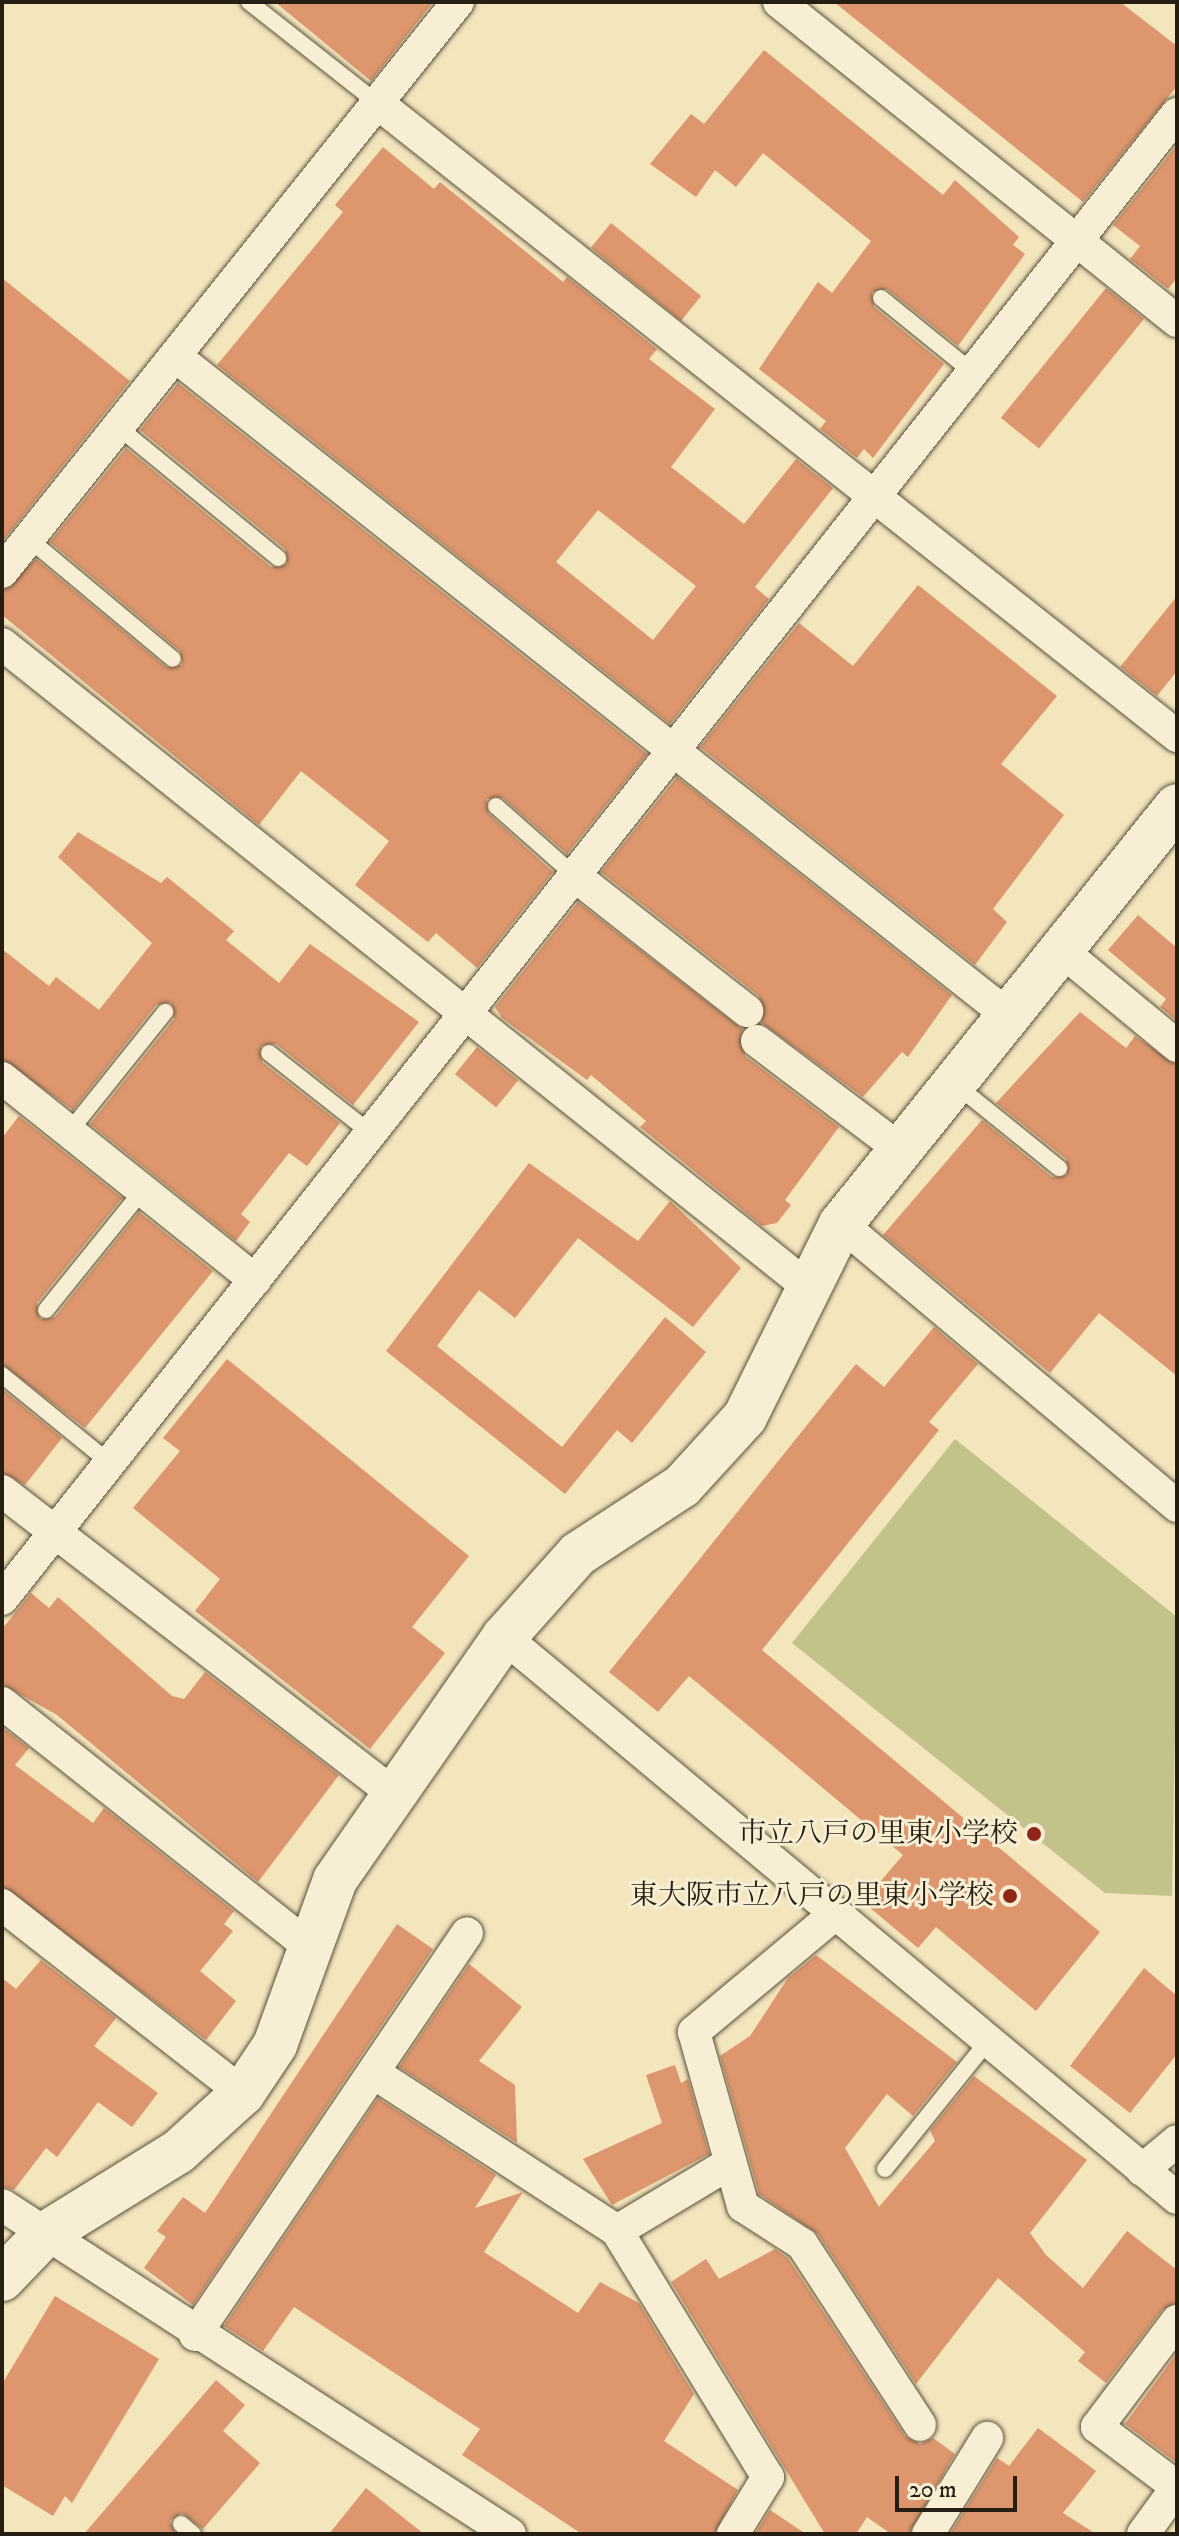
<!DOCTYPE html>
<meta charset="utf-8">
<style>
body{margin:0}
#map{position:relative;width:1179px;height:2536px;overflow:hidden;background:#f3e5bc;font-family:"IM FELL DW Pica","Noto Serif JP",serif}
div>[style]{position:absolute}
[style*='--x']{left:calc(var(--x)*1px);top:calc(var(--y)*1px);width:calc(var(--w)*1px);rotate:calc(var(--a)*1deg)}
.green>*{inset:0;background:#c3c28b}
.building>*{inset:0;background:#dd966d;transform-origin:0 0}
.roads{filter:drop-shadow(0 0 2px #5a503d) drop-shadow(0 0 2px #5a503d)}
.lane>*{height:16px;margin:-8px;padding:0 8px;transform-origin:8px;border-radius:8px;background:#f7eed3}
.street>*{height:32px;margin:-16px;padding:0 16px;transform-origin:16px;border-radius:16px;background:#f7eed3}
.secondary>*{height:44px;margin:-22px;padding:0 22px;transform-origin:22px;border-radius:22px;background:#f7eed3}
.dots>*{width:22px;height:22px;translate:-50% -50%;box-sizing:border-box;border:4px solid #f7eed3;border-radius:50%}
span{translate:-50% -50%;white-space:nowrap;text-align:center;line-height:1.15;-webkit-text-stroke:6px #f7eed3;paint-order:stroke}
.poi-label{font-size:28px;color:#271e13}
.right{translate:-100% -50%;text-align:right}
.frame{position:absolute;inset:0;border:4px solid #271e13;pointer-events:none}
.scale{position:absolute;left:895px;top:2476px;width:122px;height:36px;box-sizing:border-box;border:4px solid #271e13;border-top:0;padding-left:10px;font-size:24px;line-height:28px;white-space:nowrap;color:#271e13;-webkit-text-stroke:6px #f7eed3;paint-order:stroke}
</style>
<div id="map">
<div class="green">
<i style="clip-path:polygon(955px 1439px,1177px 1617px,1172px 1896px,1105px 1893px,792px 1643px)"></i>
</div>
<div class="building">
<i style="clip-path:polygon(275px 2px,433px 2px,371px 81px)"></i>
<i style="clip-path:polygon(834px 2px,1120px 2px,1177px 46px,1177px 86px,1083px 202px)"></i>
<i style="clip-path:polygon(764px 50px,943px 195px,955px 180px,1019px 237px,1013px 245px,1025px 254px,958px 346px,887px 289px,872px 292px,874px 307px,944px 364px,873px 458px,864px 449px,857px 458px,820px 429px,826px 421px,759px 369px,818px 282px,832px 293px,871px 241px,763px 153px,736px 187px,715px 170px,696px 197px,650px 164px,691px 114px,704px 124px)"></i>
<i style="clip-path:polygon(1177px 145px,1177px 278px,1168px 289px,1130px 259px,1140px 246px,1113px 225px)"></i>
<i style="clip-path:polygon(evenodd,383px 147px,434px 189px,440px 182px,563px 282px,567px 277px,657px 349px,649px 359px,715px 409px,671px 467px,744px 524px,796px 459px,833px 488px,755px 587px,769px 599px,670px 724px,217px 365px,343px 212px,335px 205px,383px 147px,598px 510px,696px 586px,653px 640px,556px 562px,598px 510px)"></i>
<i style="left:611px;top:223px;width:116px;height:32px;rotate:39deg"></i>
<i style="clip-path:polygon(2px 278px,130px 381px,2px 542px)"></i>
<i style="left:1106px;top:288px;width:49px;height:167px;rotate:39deg"></i>
<i style="clip-path:polygon(178px 383px,647px 754px,567px 854px,503px 798px,487px 799px,489px 814px,553px 872px,477px 968px,436px 933px,428px 942px,355px 885px,389px 841px,301px 771px,259px 825px,2px 615px,2px 591px,36px 559px,166px 667px,182px 665px,180px 651px,50px 542px,126px 448px,271px 567px,287px 564px,285px 549px,140px 430px)"></i>
<i style="clip-path:polygon(918px 585px,1057px 696px,1001px 764px,1064px 815px,993px 909px,1007px 922px,975px 965px,700px 747px,799px 623px,853px 666px)"></i>
<i style="clip-path:polygon(1177px 596px,1177px 671px,1157px 696px,1120px 667px)"></i>
<i style="clip-path:polygon(677px 777px,952px 995px,908px 1057px,902px 1052px,863px 1097px,762px 1023px,759px 996px,601px 872px)"></i>
<i style="clip-path:polygon(78px 832px,161px 883px,167px 877px,234px 931px,226px 940px,279px 983px,310px 944px,419px 1022px,353px 1105px,276px 1044px,261px 1046px,262px 1062px,340px 1123px,307px 1166px,289px 1153px,241px 1214px,250px 1222px,236px 1241px,90px 1124px,174px 1019px,171px 1003px,156px 1005px,73px 1110px,2px 1059px,2px 949px,49px 986px,56px 977px,99px 1010px,152px 943px,58px 857px)"></i>
<i style="clip-path:polygon(578px 902px,742px 1029px,745px 1056px,839px 1127px,785px 1200px,791px 1205px,777px 1223px,762px 1226px,640px 1127px,646px 1121px,591px 1075px,587px 1080px,502px 1018px,495px 1007px)"></i>
<i style="clip-path:polygon(1138px 915px,1177px 948px,1177px 1021px,1160px 1007px,1166px 999px,1108px 950px)"></i>
<i style="clip-path:polygon(1080px 1012px,1126px 1048px,1135px 1036px,1177px 1065px,1177px 1376px,1099px 1313px,1050px 1373px,883px 1235px,982px 1120px,1052px 1177px,1067px 1175px,1066px 1159px,996px 1103px)"></i>
<i style="left:477px;top:1047px;width:53px;height:35px;rotate:39deg"></i>
<i style="clip-path:polygon(19px 1116px,122px 1198px,37px 1303px,40px 1319px,55px 1317px,139px 1212px,213px 1271px,85px 1428px,2px 1364px,2px 1138px)"></i>
<i style="clip-path:polygon(529px 1163px,638px 1241px,670px 1201px,741px 1268px,693px 1327px,578px 1238px,515px 1318px,479px 1290px,437px 1346px,562px 1447px,665px 1317px,706px 1352px,632px 1443px,617px 1430px,565px 1494px,386px 1351px)"></i>
<i style="clip-path:polygon(934px 1327px,978px 1364px,929px 1422px,939px 1430px,762px 1650px,1100px 1932px,1036px 2011px,936px 1927px,918px 1948px,863px 1902px,903px 1855px,689px 1676px,658px 1712px,609px 1672px,856px 1364px,884px 1387px)"></i>
<i style="clip-path:polygon(227px 1359px,469px 1556px,412px 1627px,445px 1653px,370px 1749px,195px 1611px,220px 1579px,133px 1508px,180px 1451px,163px 1438px)"></i>
<i style="clip-path:polygon(2px 1389px,62px 1438px,25px 1485px,2px 1472px)"></i>
<i style="clip-path:polygon(31px 1593px,49px 1608px,58px 1597px,172px 1696px,184px 1699px,205px 1672px,339px 1775px,258px 1882px,57px 1715px,2px 1684px,2px 1629px)"></i>
<i style="clip-path:polygon(2px 1727px,29px 1748px,15px 1765px,93px 1823px,104px 1808px,234px 1911px,224px 1924px,233px 1931px,200px 1971px,236px 2001px,206px 2040px,2px 1886px)"></i>
<i style="clip-path:polygon(397px 1924px,433px 1949px,193px 2305px,144px 2268px,166px 2237px,157px 2231px,183px 2197px,205px 2213px)"></i>
<i style="clip-path:polygon(816px 1955px,957px 2062px,913px 2116px,887px 2094px,845px 2148px,879px 2207px,935px 2141px,930px 2130px,974px 2076px,1087px 2160px,1030px 2233px,1046px 2255px,1083px 2288px,1127px 2231px,1177px 2270px,1177px 2302px,1162px 2310px,1106px 2383px,1078px 2361px,1085px 2352px,998px 2278px,916px 2384px,818px 2234px,759px 2194px,720px 2056px,750px 2036px,788px 1978px)"></i>
<i style="clip-path:polygon(41px 1960px,116px 2018px,94px 2046px,158px 2093px,132px 2127px,98px 2102px,57px 2157px,46px 2148px,14px 2190px,2px 2186px,2px 1978px,16px 1989px)"></i>
<i style="clip-path:polygon(469px 1964px,522px 2007px,479px 2061px,515px 2085px,517px 2143px,399px 2067px)"></i>
<i style="clip-path:polygon(1144px 1968px,1177px 1996px,1177px 2054px,1130px 2113px,1070px 2066px)"></i>
<i style="clip-path:polygon(675px 2065px,681px 2083px,688px 2079px,709px 2154px,612px 2205px,583px 2159px,662px 2123px,646px 2075px)"></i>
<i style="clip-path:polygon(378px 2098px,496px 2175px,475px 2208px,523px 2192px,484px 2252px,578px 2313px,600px 2282px,639px 2303px,694px 2394px,664px 2441px,738px 2490px,714px 2534px,582px 2534px,462px 2455px,480px 2429px,294px 2307px,263px 2351px,224px 2326px)"></i>
<i style="clip-path:polygon(775px 2249px,788px 2258px,905px 2436px,920px 2444px,933px 2438px,955px 2454px,909px 2534px,891px 2534px,867px 2517px,856px 2534px,825px 2534px,671px 2282px,706px 2259px,719px 2279px)"></i>
<i style="clip-path:polygon(55px 2296px,159px 2359px,72px 2503px,65px 2496px,53px 2516px,2px 2485px,2px 2384px)"></i>
<i style="clip-path:polygon(1177px 2353px,1177px 2463px,1125px 2424px)"></i>
<i style="clip-path:polygon(216px 2380px,245px 2405px,223px 2431px,260px 2463px,203px 2529px,182px 2513px,170px 2521px,176px 2534px,84px 2534px)"></i>
<i style="clip-path:polygon(1038px 2428px,1096px 2471px,1063px 2513px,1096px 2534px,950px 2534px,997px 2458px,1009px 2466px)"></i>
<i style="clip-path:polygon(366px 2488px,424px 2534px,329px 2534px)"></i>
<i style="clip-path:polygon(770px 2510px,806px 2534px,755px 2534px)"></i>
</div>
<div class="roads">
<div class="lane">
<i style="--x:249;--y:2;--w:167;--a:38.2"></i>
<i style="--x:881;--y:298;--w:116;--a:39"></i>
<i style="--x:118;--y:427;--w:207;--a:39.3"></i>
<i style="--x:29;--y:539;--w:187;--a:39.8"></i>
<i style="--x:496;--y:806;--w:106;--a:41.5"></i>
<i style="--x:269;--y:1053;--w:131;--a:38.2"></i>
<i style="--x:955;--y:1084;--w:134;--a:38.9"></i>
<i style="--x:69;--y:1132;--w:154;--a:-51.3"></i>
<i style="--x:46;--y:1310;--w:153;--a:-51.1"></i>
<i style="--x:2;--y:1375;--w:139;--a:39.2"></i>
<i style="--x:885;--y:2169;--w:164;--a:-51.2"></i>
<i style="--x:181;--y:2524;--w:16;--a:40"></i>
</div>
<div class="street">
<i style="--x:779;--y:2;--w:510;--a:38.71"></i>
<i style="--x:380;--y:105;--w:1017;--a:38.37"></i>
<i style="--x:175;--y:356;--w:1064;--a:38.36"></i>
<i style="--x:2;--y:572;--w:730;--a:-51.34"></i>
<i style="--x:2;--y:644;--w:1030;--a:38.57"></i>
<i style="--x:575;--y:876;--w:219;--a:38.1"></i>
<i style="--x:1061;--y:950;--w:151;--a:39.6"></i>
<i style="--x:757;--y:1041;--w:181;--a:37.1"></i>
<i style="--x:2;--y:1078;--w:324;--a:38.6"></i>
<i style="--x:841;--y:1224;--w:439;--a:40"></i>
<i style="--x:2;--y:1491;--w:494;--a:37.7"></i>
<i style="--x:2;--y:1599;--w:1894;--a:-51.65"></i>
<i style="--x:504;--y:1637;--w:876;--a:39.81"></i>
<i style="--x:2;--y:1703;--w:392;--a:38.4"></i>
<i style="--x:2;--y:1905;--w:306;--a:38"></i>
<i style="--x:835;--y:1914;--w:184;--a:140.1"></i>
<i style="--x:694;--y:2032;--w:181;--a:74.3"></i>
<i style="--x:743;--y:2206;--w:70;--a:32.8"></i>
<i style="--x:802;--y:2244;--w:216;--a:56.9"></i>
<i style="--x:374;--y:2073;--w:290;--a:33"></i>
<i style="--x:617;--y:2231;--w:132;--a:-31"></i>
<i style="--x:1142;--y:2170;--w:45;--a:-39.6"></i>
<i style="--x:2;--y:2205;--w:605;--a:32.93"></i>
<i style="--x:617;--y:2231;--w:289;--a:58.5"></i>
<i style="--x:768;--y:2477;--w:67;--a:121.6"></i>
<i style="--x:195;--y:2335;--w:485;--a:-55.9"></i>
<i style="--x:928;--y:2534;--w:113;--a:-58.4"></i>
<i style="--x:1143;--y:2534;--w:58;--a:-54.1"></i>
<i style="--x:1177;--y:2487;--w:100;--a:-143.1"></i>
<i style="--x:1097;--y:2427;--w:133;--a:-53"></i>
</div>
<div class="secondary">
<i style="--x:2;--y:2279;--w:62;--a:-46.3"></i>
<i style="--x:45;--y:2234;--w:156;--a:-31.7"></i>
<i style="--x:178;--y:2152;--w:88;--a:-42.2"></i>
<i style="--x:243;--y:2093;--w:58;--a:-56.3"></i>
<i style="--x:275;--y:2045;--w:176;--a:-70"></i>
<i style="--x:335;--y:1880;--w:296;--a:-55.2"></i>
<i style="--x:504;--y:1637;--w:111;--a:-48.3"></i>
<i style="--x:578;--y:1554;--w:124;--a:-33.2"></i>
<i style="--x:682;--y:1486;--w:93;--a:-47.6"></i>
<i style="--x:745;--y:1417;--w:216;--a:-63.6"></i>
<i style="--x:841;--y:1224;--w:536;--a:-51.21"></i>
</div>
</div>
<div class="dots">
<i style="left:1034px;top:1834px;background:#8f2418"></i>
<i style="left:1010px;top:1896px;background:#8f2418"></i>
</div>
<div class="poi-label">
<span class="right" style="left:1018px;top:1834px">市立八戸の里東小学校</span>
<span class="right" style="left:994px;top:1896px">東大阪市立八戸の里東小学校</span>
</div>
<div class="frame"></div>
<div class="scale">20 m</div>
</div>
